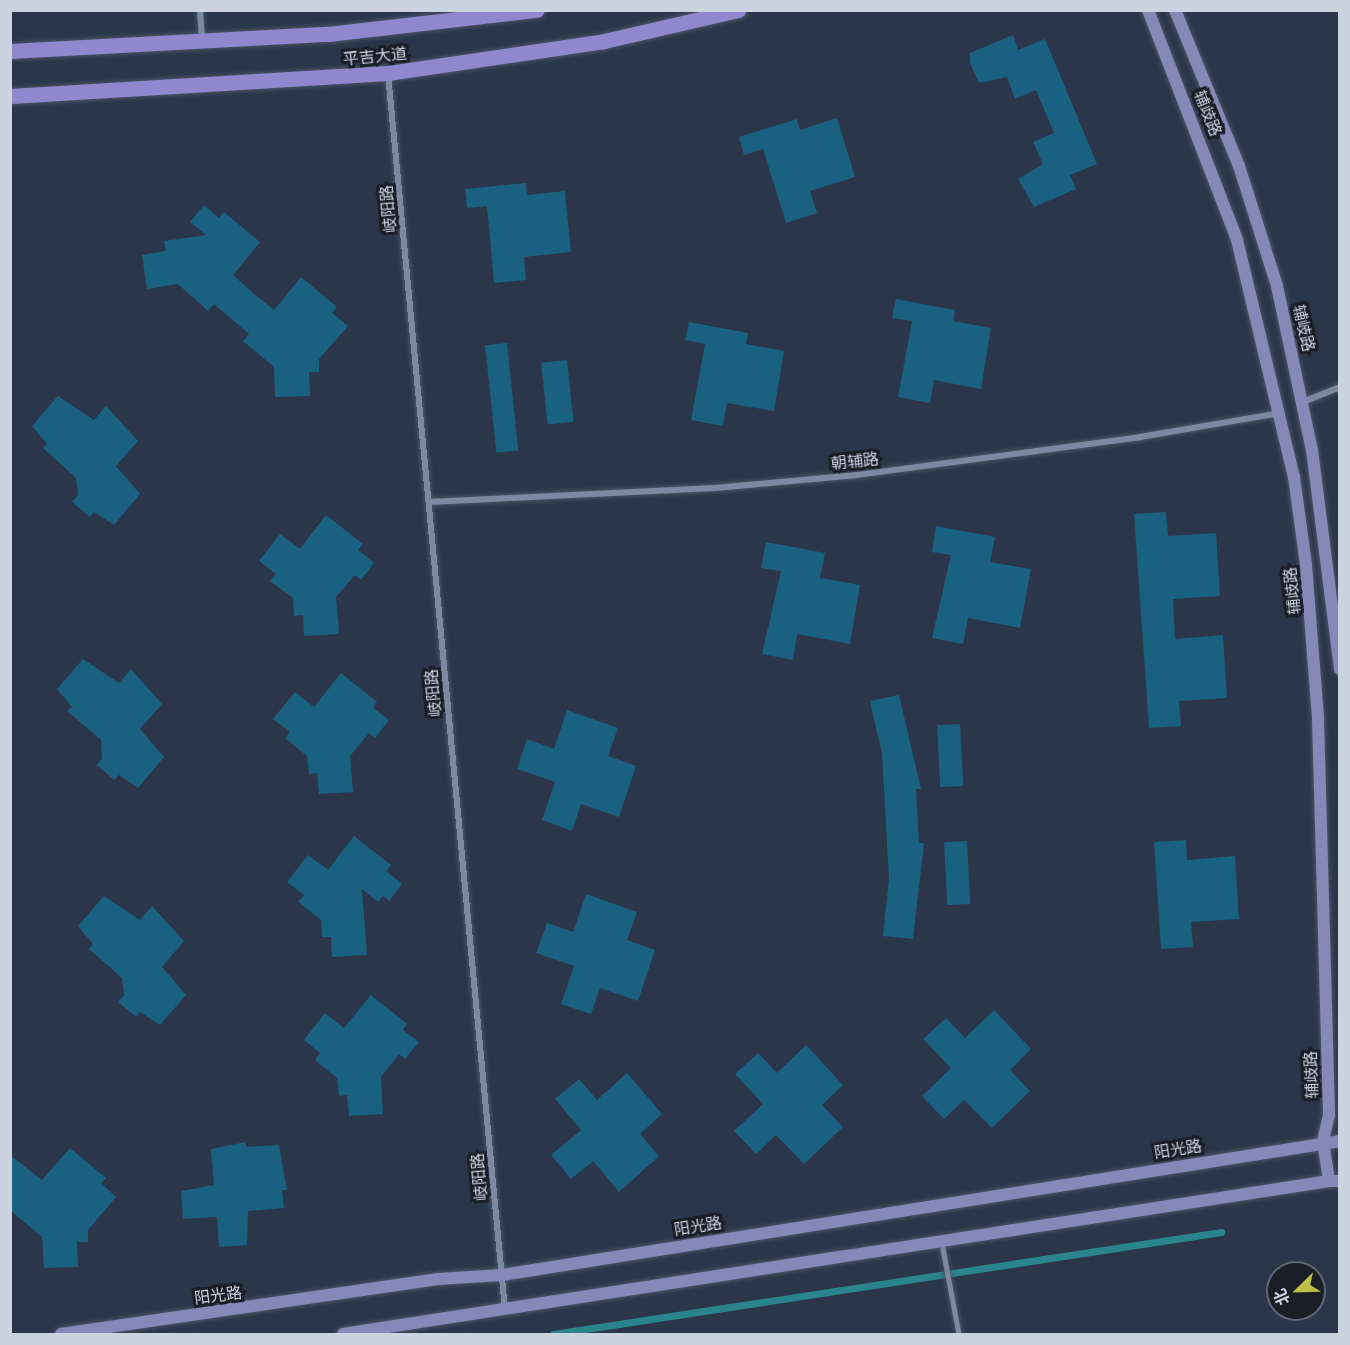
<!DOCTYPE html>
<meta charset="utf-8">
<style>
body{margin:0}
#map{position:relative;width:1350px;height:1345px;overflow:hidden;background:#2b364a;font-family:"PT Sans","Noto Sans SC",sans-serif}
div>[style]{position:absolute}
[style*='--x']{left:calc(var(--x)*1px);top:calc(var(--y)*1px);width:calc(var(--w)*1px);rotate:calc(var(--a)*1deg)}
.stream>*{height:7px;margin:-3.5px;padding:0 3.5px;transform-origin:3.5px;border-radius:3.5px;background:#29848b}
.building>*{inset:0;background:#1a6080;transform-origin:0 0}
.roads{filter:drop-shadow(0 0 2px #4a5465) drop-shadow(0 0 2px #4a5465)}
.lane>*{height:4.5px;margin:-2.25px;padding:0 2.25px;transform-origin:2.25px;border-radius:2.25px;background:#7c89a1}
.street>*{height:6px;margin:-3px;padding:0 3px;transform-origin:3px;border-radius:3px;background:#7c89a1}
.secondary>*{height:12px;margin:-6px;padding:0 6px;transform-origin:6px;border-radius:6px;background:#8688b8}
.primary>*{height:15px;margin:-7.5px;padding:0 7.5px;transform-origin:7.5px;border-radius:7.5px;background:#9187cf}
span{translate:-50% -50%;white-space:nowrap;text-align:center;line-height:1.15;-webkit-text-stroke:6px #191e27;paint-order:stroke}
.street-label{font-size:16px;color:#ccd3e0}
.frame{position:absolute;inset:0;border:12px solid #ccd3e0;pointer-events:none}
.north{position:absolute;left:1266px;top:1261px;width:60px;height:60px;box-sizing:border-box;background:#191e27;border:2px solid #616671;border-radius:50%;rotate:247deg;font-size:16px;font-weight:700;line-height:24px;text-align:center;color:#ccd3e0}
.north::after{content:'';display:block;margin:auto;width:21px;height:27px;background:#bdbf43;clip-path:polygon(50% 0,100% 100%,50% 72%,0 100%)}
</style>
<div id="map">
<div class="stream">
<i style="--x:553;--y:1334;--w:676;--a:-8.68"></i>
</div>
<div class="building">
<i style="clip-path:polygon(1013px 35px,1018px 50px,1045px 39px,1097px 164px,1070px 175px,1076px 189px,1034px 207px,1018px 179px,1043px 164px,1033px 142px,1054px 133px,1036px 90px,1015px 99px,1007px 77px,979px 83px,970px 63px,970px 53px)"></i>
<i style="clip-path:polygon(837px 118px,855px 177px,810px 191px,817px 213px,786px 223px,763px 149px,744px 155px,739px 137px,797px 119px,800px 130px)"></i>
<i style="clip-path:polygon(526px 183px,527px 195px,565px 191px,571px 252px,524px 257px,526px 280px,494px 283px,487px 206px,467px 208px,465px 189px)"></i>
<i style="clip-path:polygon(204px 205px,219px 218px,224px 212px,260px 242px,233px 275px,253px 293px,274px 310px,301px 277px,337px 307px,332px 313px,348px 326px,319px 359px,319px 372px,309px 372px,310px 396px,275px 397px,274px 367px,243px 341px,249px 334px,214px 304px,208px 311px,178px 284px,147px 289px,142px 255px,166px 251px,164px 241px,206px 235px,190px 222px)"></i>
<i style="clip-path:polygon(896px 299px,955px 310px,953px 321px,991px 328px,981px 389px,934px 380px,930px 403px,898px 397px,912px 321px,892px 318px)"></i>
<i style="clip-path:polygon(689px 322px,748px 333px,746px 344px,784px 351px,774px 411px,727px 403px,723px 426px,691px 420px,705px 344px,685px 340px)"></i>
<i style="left:507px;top:343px;width:108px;height:22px;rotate:84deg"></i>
<i style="left:567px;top:360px;width:62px;height:26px;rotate:84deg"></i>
<i style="clip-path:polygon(58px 396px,94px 420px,106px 406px,138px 441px,116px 466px,140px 494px,114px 525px,94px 512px,90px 517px,72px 502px,78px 495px,76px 478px,43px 448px,47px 444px,32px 426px)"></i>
<i style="clip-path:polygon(1166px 512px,1168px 536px,1216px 533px,1220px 596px,1173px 599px,1175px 639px,1223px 635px,1227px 698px,1179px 701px,1181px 726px,1149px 728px,1134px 514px)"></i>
<i style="clip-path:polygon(326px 515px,363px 544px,358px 550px,374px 563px,361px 580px,355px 575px,336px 597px,339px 634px,304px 636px,303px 615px,294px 616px,293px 598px,270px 581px,276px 574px,259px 561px,280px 534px,300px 549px)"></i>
<i style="clip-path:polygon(936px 526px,995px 537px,990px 562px,1031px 569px,1020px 628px,968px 618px,963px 644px,932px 638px,951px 555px,932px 552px)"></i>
<i style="clip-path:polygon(766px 542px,825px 553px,820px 578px,860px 585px,850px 644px,797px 634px,793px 660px,762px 654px,781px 571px,761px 568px)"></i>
<i style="clip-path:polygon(83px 659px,119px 683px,131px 669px,162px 704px,140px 729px,164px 757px,138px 788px,119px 775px,114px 780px,97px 765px,102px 758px,101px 740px,67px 711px,72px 707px,57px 689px)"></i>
<i style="clip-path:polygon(341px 673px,377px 702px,373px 708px,389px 720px,375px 738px,369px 733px,350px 756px,353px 792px,319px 794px,317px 773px,309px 774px,307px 756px,285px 738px,290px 732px,273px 719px,295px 692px,314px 707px)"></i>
<i style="clip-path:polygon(899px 695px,921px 789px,916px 789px,919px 843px,924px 843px,913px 939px,883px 936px,889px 879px,882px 754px,870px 701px)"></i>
<i style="clip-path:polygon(567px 710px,618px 728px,608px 756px,636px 766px,619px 817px,581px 804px,572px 831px,542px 820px,555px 782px,517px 769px,527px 739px,554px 749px)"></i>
<i style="left:960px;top:724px;width:62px;height:23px;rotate:87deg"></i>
<i style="clip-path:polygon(354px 836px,391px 865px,386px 871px,402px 884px,389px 901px,383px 896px,378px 902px,362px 889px,367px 955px,332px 957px,331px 937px,322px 937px,321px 920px,298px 902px,304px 895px,287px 882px,308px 855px,328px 870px)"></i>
<i style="clip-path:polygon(1186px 840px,1187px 860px,1235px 856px,1239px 919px,1191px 922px,1193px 947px,1161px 949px,1154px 842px)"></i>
<i style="left:967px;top:841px;width:63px;height:23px;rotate:87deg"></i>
<i style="clip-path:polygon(586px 894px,637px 912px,627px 940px,655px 950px,638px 1001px,600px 988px,591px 1014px,561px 1004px,574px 966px,536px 953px,547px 923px,573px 932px)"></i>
<i style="clip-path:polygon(104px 896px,140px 920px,152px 906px,184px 941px,162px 967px,186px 995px,160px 1025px,140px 1012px,136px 1017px,118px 1002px,124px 995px,122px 978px,89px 949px,93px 944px,78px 926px)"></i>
<i style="clip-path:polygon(371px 995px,407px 1024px,403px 1030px,419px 1042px,405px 1059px,399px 1054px,381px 1077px,383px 1114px,349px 1116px,347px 1095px,339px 1096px,337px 1078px,315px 1060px,320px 1053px,304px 1040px,325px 1013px,344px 1028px)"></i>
<i style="clip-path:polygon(994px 1010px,1031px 1049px,1010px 1070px,1030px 1091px,992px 1128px,964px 1100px,944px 1119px,922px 1096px,951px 1068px,923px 1039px,946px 1018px,965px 1038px)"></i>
<i style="clip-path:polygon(806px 1045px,843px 1085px,822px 1105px,843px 1127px,804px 1164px,776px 1135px,756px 1154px,734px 1131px,763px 1104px,735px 1074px,758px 1053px,777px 1073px)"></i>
<i style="clip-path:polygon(627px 1073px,662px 1114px,640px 1134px,659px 1156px,619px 1192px,593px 1161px,571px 1179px,551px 1155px,581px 1130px,555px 1099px,579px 1079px,597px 1100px)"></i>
<i style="clip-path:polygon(246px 1142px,246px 1147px,279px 1145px,287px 1190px,282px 1190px,284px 1208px,248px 1211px,247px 1245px,219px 1247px,217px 1217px,183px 1219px,181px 1191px,214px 1185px,211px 1149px)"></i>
<i style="clip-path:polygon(70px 1148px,106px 1178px,101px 1183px,116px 1197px,88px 1230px,88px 1242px,77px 1242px,78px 1267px,44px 1268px,42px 1237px,10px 1210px,10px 1155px,42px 1180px)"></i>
</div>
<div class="roads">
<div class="lane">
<i style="--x:942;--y:1243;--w:93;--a:79.4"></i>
</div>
<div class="street">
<i style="--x:200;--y:10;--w:30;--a:86"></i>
<i style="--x:388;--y:74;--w:1241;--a:84.59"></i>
<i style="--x:1303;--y:402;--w:40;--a:-22"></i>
<i style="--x:429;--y:502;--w:286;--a:-2.8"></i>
<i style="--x:715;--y:488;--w:143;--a:-5.2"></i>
<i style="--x:857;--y:475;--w:286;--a:-7.6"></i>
<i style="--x:1140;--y:437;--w:143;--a:-9.7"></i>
</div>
<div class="secondary">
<i style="--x:1148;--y:10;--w:247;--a:68.8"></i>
<i style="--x:1237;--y:240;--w:244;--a:76.5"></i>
<i style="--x:1294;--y:477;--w:89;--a:82.2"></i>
<i style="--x:1306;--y:565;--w:154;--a:85.5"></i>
<i style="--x:1318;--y:719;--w:396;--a:88.4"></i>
<i style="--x:1329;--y:1115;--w:28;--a:103"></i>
<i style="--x:1323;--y:1142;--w:39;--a:81"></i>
<i style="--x:1329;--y:1181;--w:11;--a:0"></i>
<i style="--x:1175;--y:10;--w:169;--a:67.7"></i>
<i style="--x:1239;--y:166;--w:126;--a:72.4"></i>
<i style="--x:1277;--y:286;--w:168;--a:78"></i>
<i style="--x:1312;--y:450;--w:221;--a:82.7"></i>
<i style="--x:61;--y:1334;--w:381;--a:-8.3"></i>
<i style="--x:438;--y:1279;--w:64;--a:-3.6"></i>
<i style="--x:502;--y:1275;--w:849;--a:-9.08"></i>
<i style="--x:343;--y:1334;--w:998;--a:-8.82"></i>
</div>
<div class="primary">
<i style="--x:10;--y:51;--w:318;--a:-3.1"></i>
<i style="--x:328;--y:34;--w:210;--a:-6.6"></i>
<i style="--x:10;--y:96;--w:379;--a:-3.5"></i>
<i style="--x:388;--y:73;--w:218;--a:-8.4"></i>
<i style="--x:604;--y:41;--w:138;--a:-13"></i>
</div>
</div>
<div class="street-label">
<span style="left:375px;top:56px;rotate:-6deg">平吉大道</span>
<span style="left:1208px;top:113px;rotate:68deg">辅歧路</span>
<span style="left:388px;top:209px;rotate:-95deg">岐阳路</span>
<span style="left:1304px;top:328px;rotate:77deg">辅岐路</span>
<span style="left:855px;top:461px;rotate:-6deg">朝辅路</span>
<span style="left:1292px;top:591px;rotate:-96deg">辅歧路</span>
<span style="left:433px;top:693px;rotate:-95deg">岐阳路</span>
<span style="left:1311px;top:1075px;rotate:-92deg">辅歧路</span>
<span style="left:1178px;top:1149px;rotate:-9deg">阳光路</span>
<span style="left:479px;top:1177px;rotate:-95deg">岐阳路</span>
<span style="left:698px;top:1226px;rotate:-9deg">阳光路</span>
<span style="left:218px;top:1295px;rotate:-7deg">阳光路</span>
</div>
<div class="frame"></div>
<div class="north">北</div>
</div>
